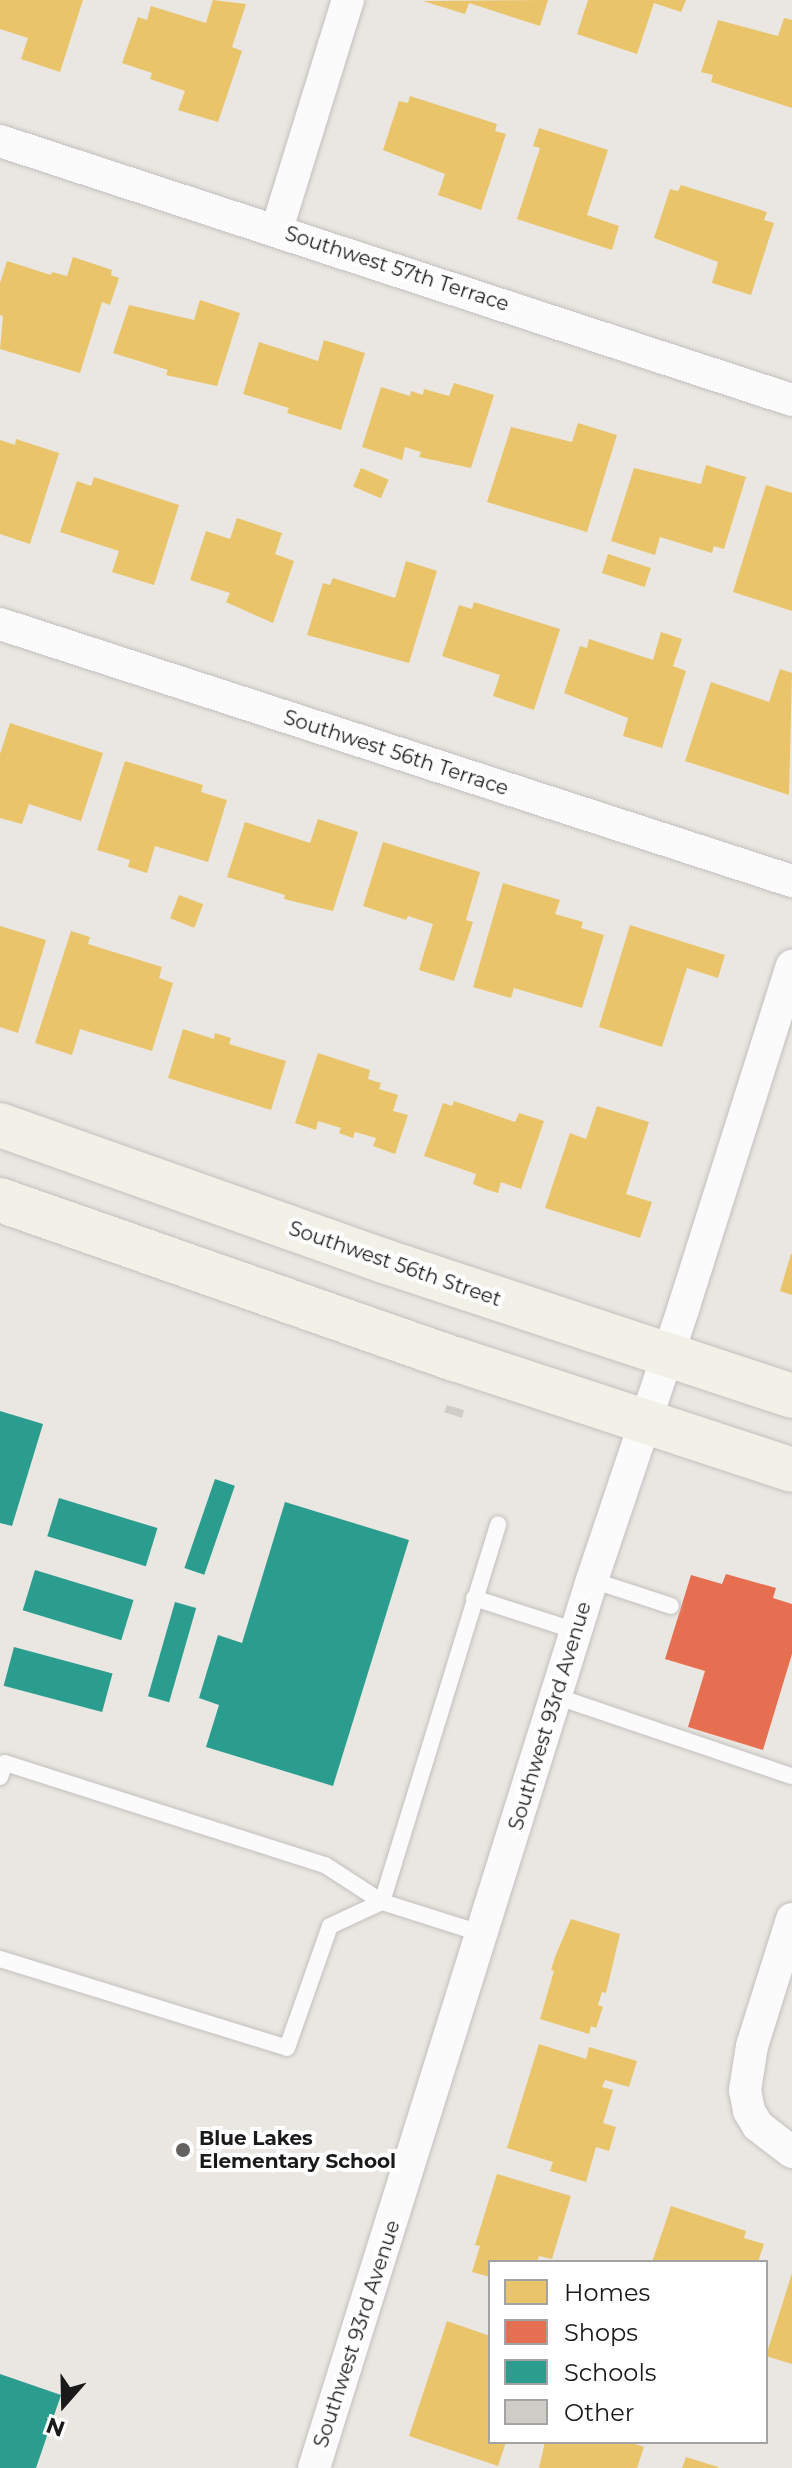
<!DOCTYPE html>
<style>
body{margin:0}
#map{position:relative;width:792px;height:2468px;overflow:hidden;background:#eae7e2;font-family:Montserrat,sans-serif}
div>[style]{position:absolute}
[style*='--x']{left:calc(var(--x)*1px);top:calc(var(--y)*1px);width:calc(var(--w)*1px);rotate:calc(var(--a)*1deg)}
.homes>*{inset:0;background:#e9c46a;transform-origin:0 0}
.shops>*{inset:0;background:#e76f51}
.schools>*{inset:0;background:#2a9d8f;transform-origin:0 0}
.building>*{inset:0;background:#d0cdc9}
.roads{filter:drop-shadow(0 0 2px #c2c0be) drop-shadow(0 0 2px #c2c0be)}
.service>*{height:16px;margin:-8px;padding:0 8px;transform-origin:8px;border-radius:8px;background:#fcfbfb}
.minor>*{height:32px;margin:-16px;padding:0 16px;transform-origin:16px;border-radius:16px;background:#fcfbfb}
.secondary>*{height:44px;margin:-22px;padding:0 22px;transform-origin:22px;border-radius:22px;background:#f2f1e8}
.dots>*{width:22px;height:22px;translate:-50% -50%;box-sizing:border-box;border:4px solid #fff;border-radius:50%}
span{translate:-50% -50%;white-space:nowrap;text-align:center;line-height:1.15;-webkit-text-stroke:8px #fff;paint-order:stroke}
.street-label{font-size:20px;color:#1a1a1a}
.poi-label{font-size:20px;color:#1a1a1a;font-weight:700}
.left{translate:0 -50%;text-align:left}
.legend{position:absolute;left:488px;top:2260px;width:280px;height:184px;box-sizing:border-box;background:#fff;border:2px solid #a3a3a3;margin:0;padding:10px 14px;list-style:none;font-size:24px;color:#1a1a1a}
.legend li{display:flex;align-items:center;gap:16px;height:40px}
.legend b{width:40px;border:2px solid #a3a3a3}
.north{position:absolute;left:24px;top:2364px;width:80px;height:80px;-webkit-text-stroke:6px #fff;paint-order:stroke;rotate:200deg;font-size:22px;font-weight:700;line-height:32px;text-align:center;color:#1a1a1a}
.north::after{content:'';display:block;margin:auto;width:28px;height:36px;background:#1a1a1a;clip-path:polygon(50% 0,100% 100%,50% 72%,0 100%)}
</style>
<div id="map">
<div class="homes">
<i style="clip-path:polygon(0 0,83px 0,60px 72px,21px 59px,28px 38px,0 29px)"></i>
<i style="clip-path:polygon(213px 0,246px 4px,232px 47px,242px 51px,218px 122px,178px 110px,185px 91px,150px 79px,152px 73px,122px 63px,138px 17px,147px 20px,151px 6px,206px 23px)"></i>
<i style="clip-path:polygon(548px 0,540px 26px,469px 3px,465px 14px,423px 1px)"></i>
<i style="clip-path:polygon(588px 0,686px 0,681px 12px,654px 3px,637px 54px,577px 34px)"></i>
<i style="clip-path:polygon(784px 18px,792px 20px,792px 108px,711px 82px,713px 75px,701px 72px,718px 20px,778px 36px)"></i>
<i style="clip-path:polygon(410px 96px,497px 124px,495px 131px,506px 134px,481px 210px,438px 195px,445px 174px,383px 150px,399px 101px,408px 103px)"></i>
<i style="clip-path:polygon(539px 128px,608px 150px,587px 215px,619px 226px,612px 250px,517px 219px,540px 148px,533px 146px)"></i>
<i style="clip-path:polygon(681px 185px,767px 212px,764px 220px,774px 223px,751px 295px,712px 283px,718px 262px,654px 238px,670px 189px,678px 191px)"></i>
<i style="clip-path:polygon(73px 257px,112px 270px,111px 275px,119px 278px,110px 305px,102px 302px,80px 373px,0 349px,3px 316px,0 315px,0 283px,7px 261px,51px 275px,52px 272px,67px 276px)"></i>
<i style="clip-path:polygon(200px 300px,240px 313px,217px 386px,166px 375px,168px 370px,113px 353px,129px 305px,194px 320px)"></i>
<i style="clip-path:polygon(324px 340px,365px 353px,341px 430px,287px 413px,289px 408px,243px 394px,259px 342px,318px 361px)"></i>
<i style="clip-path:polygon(454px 383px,494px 395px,471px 468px,419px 457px,421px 452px,405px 447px,402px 460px,362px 447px,381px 387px,410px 396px,411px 391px,423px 395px,424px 389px,449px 396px)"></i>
<i style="clip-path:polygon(578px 423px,617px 435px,587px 532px,487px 502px,511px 427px,572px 442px)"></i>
<i style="clip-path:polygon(16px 439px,59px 453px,30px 544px,0 534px,0 440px,15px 445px)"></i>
<i style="clip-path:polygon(706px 465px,746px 477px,724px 549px,714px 546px,712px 553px,660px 537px,655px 555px,611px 541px,634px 468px,701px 484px)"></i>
<i style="left:361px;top:468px;width:30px;height:20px;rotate:23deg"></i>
<i style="clip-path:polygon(94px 477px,179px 505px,154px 585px,112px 572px,119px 551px,60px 532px,77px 481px,91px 486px)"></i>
<i style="clip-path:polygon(766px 485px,792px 493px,792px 611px,733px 592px)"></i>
<i style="clip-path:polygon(237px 518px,282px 533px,275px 554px,294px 561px,273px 623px,226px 602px,230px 593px,190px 580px,206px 531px,230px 539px)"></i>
<i style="left:608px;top:554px;width:45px;height:20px;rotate:18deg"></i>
<i style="clip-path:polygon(406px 561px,437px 571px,409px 663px,307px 635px,323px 583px,330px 585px,333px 578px,395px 598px)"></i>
<i style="clip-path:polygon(474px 602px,560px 629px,534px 710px,493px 696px,500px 675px,442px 656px,459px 605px,472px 609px)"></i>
<i style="clip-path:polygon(661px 632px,682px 639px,673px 666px,686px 671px,662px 748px,623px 736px,628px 718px,564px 693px,580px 646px,587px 648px,589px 639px,653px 660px)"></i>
<i style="clip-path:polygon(780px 669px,792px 673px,789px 795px,685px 761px,711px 682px,769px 702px)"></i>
<i style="clip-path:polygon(10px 723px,103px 753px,81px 821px,29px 804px,22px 824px,0 818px,0 754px)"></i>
<i style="clip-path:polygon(125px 761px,203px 785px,201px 792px,227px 800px,208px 862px,155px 846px,147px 873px,128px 867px,130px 860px,97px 850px)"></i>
<i style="clip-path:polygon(318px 819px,358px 832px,333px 911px,284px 899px,285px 895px,227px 877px,245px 822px,310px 843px)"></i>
<i style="clip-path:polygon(383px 842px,480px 872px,466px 920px,473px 922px,454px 981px,419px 970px,433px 924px,408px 916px,406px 920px,363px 906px)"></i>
<i style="clip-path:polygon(503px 883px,560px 900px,555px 914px,583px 922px,581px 928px,604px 935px,582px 1008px,514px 988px,511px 998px,473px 987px)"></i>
<i style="left:179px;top:895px;width:26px;height:25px;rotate:21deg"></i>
<i style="clip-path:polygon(630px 925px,725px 955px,718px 978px,687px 968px,662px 1047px,599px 1027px)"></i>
<i style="clip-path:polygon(0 926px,46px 940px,18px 1033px,0 1027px)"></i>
<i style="clip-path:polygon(71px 931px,90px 937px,88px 944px,162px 967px,159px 978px,173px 983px,152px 1051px,80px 1029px,72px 1055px,35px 1043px)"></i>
<i style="clip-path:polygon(183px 1029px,214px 1039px,215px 1033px,231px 1038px,229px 1044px,286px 1061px,271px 1110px,168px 1078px)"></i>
<i style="clip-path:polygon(318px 1053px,370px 1070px,368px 1079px,381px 1083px,379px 1089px,398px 1095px,393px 1111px,408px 1115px,395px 1154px,373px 1146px,376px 1138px,355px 1132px,353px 1138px,339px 1133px,341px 1128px,318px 1121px,316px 1130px,295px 1123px)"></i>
<i style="clip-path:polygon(454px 1101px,515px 1122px,519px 1113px,544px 1121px,521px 1189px,501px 1182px,498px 1193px,485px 1189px,473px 1184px,476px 1174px,424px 1156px,443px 1103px,452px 1106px)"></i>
<i style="clip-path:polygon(597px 1106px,649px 1122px,626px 1194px,652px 1202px,640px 1238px,545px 1208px,570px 1133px,586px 1139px)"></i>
<i style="clip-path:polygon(791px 1254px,792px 1254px,792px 1295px,780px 1291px)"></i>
<i style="clip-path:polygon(571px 1919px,620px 1934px,606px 1993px,602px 1992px,598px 2005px,603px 2007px,596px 2028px,591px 2026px,589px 2034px,540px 2019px,554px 1971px,551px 1970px,555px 1957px)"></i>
<i style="clip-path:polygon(539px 2044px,586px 2059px,589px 2047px,637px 2061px,629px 2087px,605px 2080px,602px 2087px,613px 2090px,603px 2123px,616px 2127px,609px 2151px,596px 2147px,586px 2182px,550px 2171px,553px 2162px,507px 2148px)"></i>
<i style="clip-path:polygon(497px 2174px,571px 2196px,552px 2259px,539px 2256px,537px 2262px,490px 2262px,490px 2277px,472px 2272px,480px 2246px,475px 2245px)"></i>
<i style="clip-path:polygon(671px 2206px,746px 2231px,744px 2238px,764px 2244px,758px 2262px,652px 2262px)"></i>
<i style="clip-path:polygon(792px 2273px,792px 2364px,766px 2356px)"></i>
<i style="clip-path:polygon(447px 2321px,490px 2336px,490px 2442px,506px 2442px,498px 2466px,409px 2436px)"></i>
<i style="clip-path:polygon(545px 2442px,629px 2442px,644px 2447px,637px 2468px,539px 2468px)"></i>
<i style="clip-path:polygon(686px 2457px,718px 2467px,718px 2468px,682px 2468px)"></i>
</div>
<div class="shops">
<i style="clip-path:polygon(726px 1574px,776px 1588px,773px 1598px,792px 1604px,792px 1654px,763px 1750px,688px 1727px,705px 1671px,665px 1659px,691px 1575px,722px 1584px)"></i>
</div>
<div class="schools">
<i style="clip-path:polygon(0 1411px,43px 1424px,12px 1526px,0 1523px)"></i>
<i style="left:215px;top:1479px;width:21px;height:94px;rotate:19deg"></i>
<i style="left:59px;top:1498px;width:103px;height:40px;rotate:17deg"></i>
<i style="clip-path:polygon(285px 1502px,409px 1540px,333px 1786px,206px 1747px,219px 1705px,199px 1698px,218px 1635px,242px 1643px)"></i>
<i style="left:35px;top:1570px;width:103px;height:42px;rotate:17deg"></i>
<i style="left:175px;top:1602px;width:22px;height:98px;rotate:16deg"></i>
<i style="left:14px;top:1647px;width:102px;height:40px;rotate:15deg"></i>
<i style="clip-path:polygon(0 2374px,61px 2395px,36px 2468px,0 2468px)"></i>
</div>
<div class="building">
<i style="clip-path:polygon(447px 1405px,464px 1410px,462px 1418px,444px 1412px)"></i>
</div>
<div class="roads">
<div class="service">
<i style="--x:592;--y:1580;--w:83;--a:18.2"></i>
<i style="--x:474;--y:1598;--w:107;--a:17.9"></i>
<i style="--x:555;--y:1696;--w:250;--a:18.7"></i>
<i style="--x:0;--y:1777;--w:15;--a:-70"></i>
<i style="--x:5;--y:1763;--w:336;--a:17.7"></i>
<i style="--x:325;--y:1865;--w:68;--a:33"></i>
<i style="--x:483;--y:1934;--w:106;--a:-162.4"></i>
<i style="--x:382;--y:1902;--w:395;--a:-72.9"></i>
<i style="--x:0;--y:1959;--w:300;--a:17.2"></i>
<i style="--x:287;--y:2048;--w:129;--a:-70.6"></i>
<i style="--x:330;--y:1926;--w:57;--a:-24.8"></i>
</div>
<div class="minor">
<i style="--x:0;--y:141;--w:833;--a:18.11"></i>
<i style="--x:277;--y:229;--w:240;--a:-72.8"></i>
<i style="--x:0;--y:624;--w:833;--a:17.98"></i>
<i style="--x:792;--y:1919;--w:133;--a:107.5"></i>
<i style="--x:752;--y:2046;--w:45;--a:99"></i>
<i style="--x:745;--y:2090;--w:21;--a:79"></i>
<i style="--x:749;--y:2111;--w:17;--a:59"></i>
<i style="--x:758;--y:2126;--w:43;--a:37.4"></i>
<i style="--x:314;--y:2468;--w:930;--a:-72.62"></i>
<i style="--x:592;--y:1580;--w:289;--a:-71.4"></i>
<i style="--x:684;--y:1306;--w:357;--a:-72.4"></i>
</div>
<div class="secondary">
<i style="--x:0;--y:1125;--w:407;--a:19.5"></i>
<i style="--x:384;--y:1261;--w:430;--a:18.3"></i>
<i style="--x:0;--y:1200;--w:482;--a:19.3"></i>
<i style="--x:455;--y:1359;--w:355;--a:18.2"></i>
</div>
</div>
<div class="dots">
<i style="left:183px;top:2150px;background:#636260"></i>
</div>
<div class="street-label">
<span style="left:397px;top:269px;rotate:18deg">Southwest 57th Terrace</span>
<span style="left:396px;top:753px;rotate:18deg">Southwest 56th Terrace</span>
<span style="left:395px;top:1264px;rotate:19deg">Southwest 56th Street</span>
<span style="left:550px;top:1716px;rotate:-73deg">Southwest 93rd Avenue</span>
<span style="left:357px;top:2334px;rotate:-72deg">Southwest 93rd Avenue</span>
</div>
<div class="poi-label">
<span class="left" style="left:199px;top:2150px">Blue Lakes<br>Elementary School</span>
</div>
<ul class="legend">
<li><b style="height:22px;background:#e9c46a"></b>Homes</li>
<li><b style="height:22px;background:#e76f51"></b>Shops</li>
<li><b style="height:22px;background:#2a9d8f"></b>Schools</li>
<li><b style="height:22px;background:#d0cdc9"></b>Other</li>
</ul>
<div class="north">N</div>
</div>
